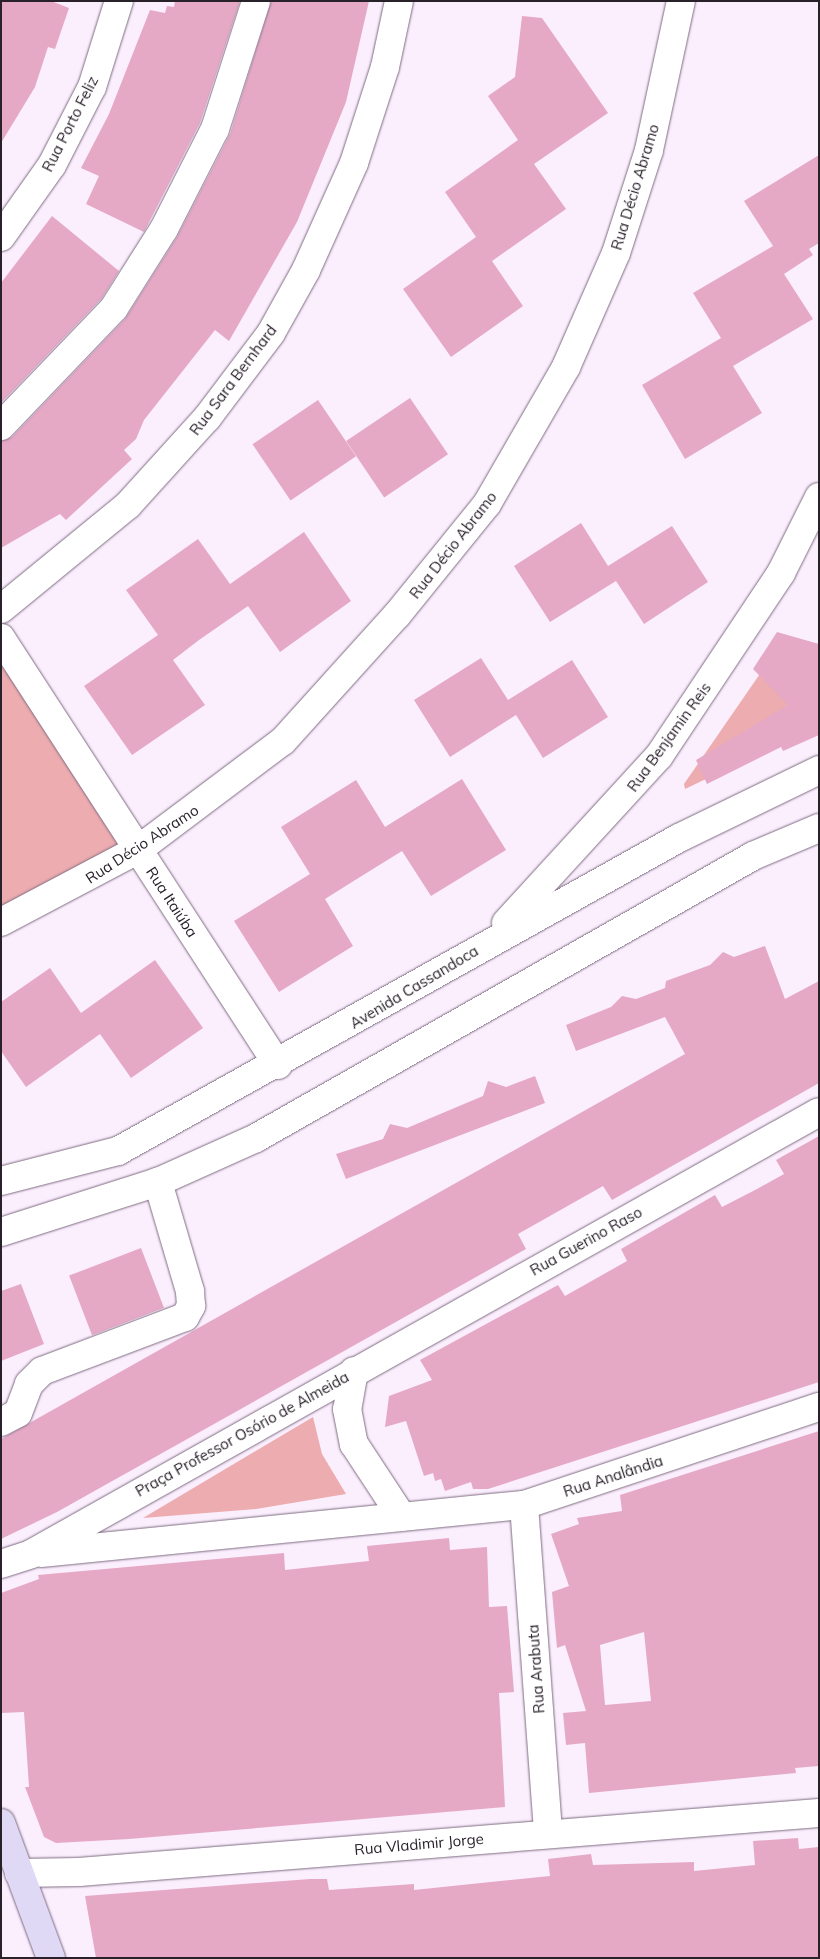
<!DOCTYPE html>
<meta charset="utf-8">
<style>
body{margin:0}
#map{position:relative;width:820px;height:1959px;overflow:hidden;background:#fbeefd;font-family:Mulish,sans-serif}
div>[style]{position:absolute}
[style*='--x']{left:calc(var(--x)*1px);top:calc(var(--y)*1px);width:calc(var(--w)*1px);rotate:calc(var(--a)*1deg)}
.green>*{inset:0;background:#edacaf}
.building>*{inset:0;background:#e5a9c6;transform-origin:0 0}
.roads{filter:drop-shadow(0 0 1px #7e6b81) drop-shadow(0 0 1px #7e6b81)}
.minor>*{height:28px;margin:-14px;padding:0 14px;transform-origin:14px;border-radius:14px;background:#fff}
.major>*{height:28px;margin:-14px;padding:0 14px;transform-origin:14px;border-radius:14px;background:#dfd9f6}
span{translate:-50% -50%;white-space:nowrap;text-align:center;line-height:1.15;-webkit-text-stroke:4.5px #fff;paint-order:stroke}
.street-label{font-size:15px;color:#29212a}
.frame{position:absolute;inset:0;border:2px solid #29212a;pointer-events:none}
</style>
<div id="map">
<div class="green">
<i style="clip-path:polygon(1px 639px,132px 853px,1px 912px)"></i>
<i style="clip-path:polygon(782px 642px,819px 725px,685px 789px,684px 784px)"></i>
<i style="clip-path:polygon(313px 1417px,322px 1454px,346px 1494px,256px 1509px,143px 1518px)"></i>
</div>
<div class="building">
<i style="clip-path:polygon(1px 1px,51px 1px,69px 8px,55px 49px,48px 47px,35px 87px,1px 143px)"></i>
<i style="clip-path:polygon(175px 1px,240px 1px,200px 123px,144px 232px,86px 204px,99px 176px,81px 168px,109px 114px,150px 10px,165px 13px,167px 6px,174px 7px)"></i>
<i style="clip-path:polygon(271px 1px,369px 1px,346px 102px,297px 222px,229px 341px,215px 330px,144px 420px,136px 439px,124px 450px,132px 459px,66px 520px,60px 514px,1px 548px,1px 441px,12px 437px,125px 319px,177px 237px,230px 134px)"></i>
<i style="clip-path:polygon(522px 16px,542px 18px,608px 113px,534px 164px,566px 209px,492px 261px,523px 306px,451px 357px,403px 289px,476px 237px,445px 192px,518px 140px,488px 96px,515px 77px)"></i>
<i style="clip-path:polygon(819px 155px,819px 243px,809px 249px,813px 255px,784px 274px,813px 319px,733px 366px,762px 413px,685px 459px,642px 385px,721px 338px,693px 293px,773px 246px,744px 201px)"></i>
<i style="clip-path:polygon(52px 216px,119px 271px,102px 298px,1px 403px,1px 283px)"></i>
<i style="left:410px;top:398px;width:68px;height:77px;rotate:56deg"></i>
<i style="left:318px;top:400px;width:68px;height:79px;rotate:56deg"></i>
<i style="clip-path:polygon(581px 523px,608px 566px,672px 526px,708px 582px,644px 624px,616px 581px,550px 622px,514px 566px)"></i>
<i style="clip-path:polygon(304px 532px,351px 601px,280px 652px,248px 606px,199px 640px,173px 660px,205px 705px,132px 755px,84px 686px,158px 635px,126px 590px,198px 539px,230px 584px)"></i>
<i style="clip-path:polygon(777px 632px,819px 644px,819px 735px,783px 751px,781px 747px,707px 784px,696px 760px,788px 705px,753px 669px)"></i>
<i style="clip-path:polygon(481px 658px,508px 700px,572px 660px,608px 717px,543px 758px,516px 715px,450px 757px,414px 700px)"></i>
<i style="clip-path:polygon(462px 779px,506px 850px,431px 896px,402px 851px,352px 882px,325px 899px,353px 946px,279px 992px,234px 921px,310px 874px,281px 827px,356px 780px,385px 827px)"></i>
<i style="clip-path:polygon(765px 946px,785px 999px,819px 981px,819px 1083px,612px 1200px,603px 1186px,518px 1234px,526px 1249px,57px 1512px,1px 1539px,1px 1439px,685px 1054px,665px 1017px,576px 1051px,566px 1025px,611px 1007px,622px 996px,636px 999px,665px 988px,666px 981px,710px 965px,723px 952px,734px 957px)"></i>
<i style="clip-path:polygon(155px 960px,203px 1028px,131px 1078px,100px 1034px,26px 1087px,1px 1051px,1px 1002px,50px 968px,81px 1013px)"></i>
<i style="clip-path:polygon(535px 1076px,545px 1103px,346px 1179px,336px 1154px,383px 1139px,390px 1124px,407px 1128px,483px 1096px,488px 1081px,506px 1087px)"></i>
<i style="clip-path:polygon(819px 1136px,819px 1382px,488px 1489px,473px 1489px,471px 1482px,445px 1491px,441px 1479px,435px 1481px,433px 1473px,424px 1476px,406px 1421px,385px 1427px,389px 1396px,432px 1380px,420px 1360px,558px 1285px,565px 1296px,627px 1261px,621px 1249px,715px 1195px,722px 1207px,757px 1189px,784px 1174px,776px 1160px)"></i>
<i style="left:141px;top:1248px;width:64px;height:77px;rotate:69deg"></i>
<i style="clip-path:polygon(21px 1284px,44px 1344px,1px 1361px,1px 1291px)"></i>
<i style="clip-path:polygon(evenodd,819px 1431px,819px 1766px,795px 1768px,796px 1773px,589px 1793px,585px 1743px,566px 1745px,563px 1713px,586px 1711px,565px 1645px,557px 1648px,552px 1592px,569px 1586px,551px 1534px,579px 1524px,577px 1518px,622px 1511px,620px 1495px,819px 1431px,644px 1632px,651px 1701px,605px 1705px,600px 1645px,644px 1632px)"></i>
<i style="clip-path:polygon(449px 1538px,450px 1550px,487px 1547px,489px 1607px,507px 1606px,514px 1692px,499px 1693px,505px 1807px,129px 1839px,56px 1843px,44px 1837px,25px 1787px,29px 1787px,24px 1712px,1px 1713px,1px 1593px,39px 1579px,38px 1575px,284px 1553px,285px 1570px,369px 1561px,367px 1546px)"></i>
<i style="clip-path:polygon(798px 1838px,799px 1849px,819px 1847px,819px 1958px,96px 1958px,85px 1896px,310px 1879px,327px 1879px,329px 1890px,414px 1884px,414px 1890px,550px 1876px,548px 1859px,591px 1854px,593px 1865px,694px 1862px,694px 1871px,755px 1865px,753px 1841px)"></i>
</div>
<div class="roads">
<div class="minor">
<i style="--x:1;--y:237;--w:88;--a:-54.7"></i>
<i style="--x:52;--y:165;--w:88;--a:-62.9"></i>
<i style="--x:92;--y:87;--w:90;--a:-72.6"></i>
<i style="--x:1;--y:426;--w:163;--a:-46.2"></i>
<i style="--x:114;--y:308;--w:93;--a:-57.7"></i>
<i style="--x:164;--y:229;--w:112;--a:-63"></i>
<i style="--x:215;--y:129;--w:134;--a:-72.2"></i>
<i style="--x:1;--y:609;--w:164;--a:-39.3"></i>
<i style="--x:128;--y:505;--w:118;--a:-47.8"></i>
<i style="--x:207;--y:418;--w:106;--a:-53"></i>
<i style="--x:271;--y:333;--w:72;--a:-60.9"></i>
<i style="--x:306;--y:270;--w:117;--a:-65.8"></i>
<i style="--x:354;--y:163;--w:101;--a:-72.1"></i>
<i style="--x:385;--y:67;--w:67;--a:-78"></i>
<i style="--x:1;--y:638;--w:509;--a:57.03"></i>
<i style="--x:1;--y:922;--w:156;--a:-27.9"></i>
<i style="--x:139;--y:849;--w:180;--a:-36.9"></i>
<i style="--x:283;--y:741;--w:170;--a:-47.9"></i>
<i style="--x:397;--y:615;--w:143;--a:-51"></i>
<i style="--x:487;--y:504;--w:158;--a:-60"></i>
<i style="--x:566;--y:367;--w:124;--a:-66.3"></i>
<i style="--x:616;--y:253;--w:108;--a:-72.2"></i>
<i style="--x:649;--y:150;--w:152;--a:-77.9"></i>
<i style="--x:506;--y:923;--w:226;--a:-47.5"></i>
<i style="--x:659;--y:756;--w:220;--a:-56.3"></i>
<i style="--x:781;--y:573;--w:85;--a:-63.4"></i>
<i style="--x:1;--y:1181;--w:121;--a:-14.4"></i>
<i style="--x:118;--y:1151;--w:642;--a:-29.16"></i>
<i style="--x:679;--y:838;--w:156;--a:-25.9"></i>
<i style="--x:1;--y:1232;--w:165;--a:-17.7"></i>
<i style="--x:158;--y:1182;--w:107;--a:-24.2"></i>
<i style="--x:256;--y:1138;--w:571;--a:-29.57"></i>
<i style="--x:753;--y:856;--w:72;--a:-23"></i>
<i style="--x:354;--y:1371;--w:39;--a:100"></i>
<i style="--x:347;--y:1409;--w:36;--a:79"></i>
<i style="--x:354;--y:1444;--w:87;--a:56.7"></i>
<i style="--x:1;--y:1422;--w:19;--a:-28"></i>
<i style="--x:18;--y:1413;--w:31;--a:-69"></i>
<i style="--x:29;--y:1384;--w:18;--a:-45"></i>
<i style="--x:42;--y:1371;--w:153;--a:-20.7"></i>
<i style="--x:185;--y:1317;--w:13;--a:-61"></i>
<i style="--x:191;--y:1306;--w:15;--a:-94"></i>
<i style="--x:190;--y:1291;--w:114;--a:-106.4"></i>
<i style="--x:524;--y:1505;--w:330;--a:85.8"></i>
<i style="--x:41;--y:1553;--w:485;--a:-5.7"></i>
<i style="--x:524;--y:1505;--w:311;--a:-18.4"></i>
<i style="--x:1;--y:1564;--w:32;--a:-18"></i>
<i style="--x:31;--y:1554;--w:903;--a:-29.29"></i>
<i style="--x:19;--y:1873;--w:60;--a:-1"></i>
<i style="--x:79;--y:1872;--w:742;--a:-4.56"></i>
</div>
<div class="major">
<i style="--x:1;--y:1823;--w:144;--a:69.7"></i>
</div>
</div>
<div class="street-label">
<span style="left:70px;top:124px;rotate:-63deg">Rua Porto Feliz</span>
<span style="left:635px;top:187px;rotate:-73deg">Rua Décio Abramo</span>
<span style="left:233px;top:380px;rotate:-53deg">Rua Sara Bernhard</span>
<span style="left:453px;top:545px;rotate:-52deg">Rua Décio Abramo</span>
<span style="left:669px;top:737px;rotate:-54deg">Rua Benjamin Reis</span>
<span style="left:142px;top:844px;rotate:-33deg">Rua Décio Abramo</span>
<span style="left:172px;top:902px;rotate:57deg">Rua Itaiúba</span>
<span style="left:414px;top:987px;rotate:-31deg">Avenida Cassandoca</span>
<span style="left:586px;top:1241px;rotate:-29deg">Rua Guerino Raso</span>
<span style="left:242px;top:1434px;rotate:-29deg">Praça Professor Osório de Almeida</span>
<span style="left:613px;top:1476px;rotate:-18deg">Rua Analândia</span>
<span style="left:536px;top:1669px;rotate:-94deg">Rua Arabuta</span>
<span style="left:419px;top:1844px;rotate:-5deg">Rua Vladimir Jorge</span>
</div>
<div class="frame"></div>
</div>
